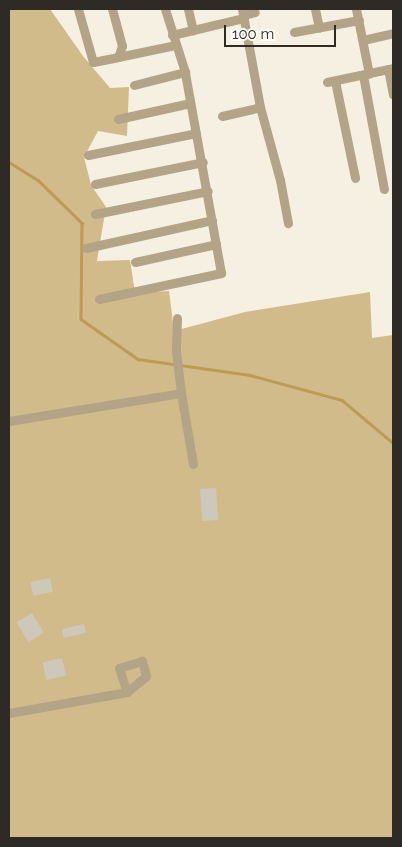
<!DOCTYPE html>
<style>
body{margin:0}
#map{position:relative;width:402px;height:847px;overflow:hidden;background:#f6f0e3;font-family:Raleway,sans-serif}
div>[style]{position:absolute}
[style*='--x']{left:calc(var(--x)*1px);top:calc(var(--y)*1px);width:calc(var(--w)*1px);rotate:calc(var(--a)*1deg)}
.green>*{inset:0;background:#d2bb8b}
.stream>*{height:2.5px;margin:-1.25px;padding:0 1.25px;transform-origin:1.25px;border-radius:1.25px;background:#bc9b55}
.building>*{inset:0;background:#cec8bb;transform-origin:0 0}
.minor>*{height:9px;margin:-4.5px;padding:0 4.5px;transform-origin:4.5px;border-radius:4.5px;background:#b3a487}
span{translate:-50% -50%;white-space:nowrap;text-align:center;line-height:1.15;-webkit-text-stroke:4.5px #fffefb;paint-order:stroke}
.frame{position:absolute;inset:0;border:10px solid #2e2b26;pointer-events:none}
.scale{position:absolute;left:224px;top:25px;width:112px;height:22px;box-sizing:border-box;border:2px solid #2e2b26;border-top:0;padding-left:6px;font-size:15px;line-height:18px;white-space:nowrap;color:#2e2b26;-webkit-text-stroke:4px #fffefb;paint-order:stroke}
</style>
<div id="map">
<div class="green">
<i style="clip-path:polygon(9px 9px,50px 9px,83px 56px,110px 88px,129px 87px,127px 136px,98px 131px,84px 157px,91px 185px,106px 207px,97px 261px,130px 260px,135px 293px,169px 291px,174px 331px,245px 312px,370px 292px,372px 338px,393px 335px,393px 838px,9px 838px)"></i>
</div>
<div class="stream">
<i style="--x:9;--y:162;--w:34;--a:32"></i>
<i style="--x:38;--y:180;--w:62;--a:44.3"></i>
<i style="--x:82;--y:223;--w:96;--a:90.6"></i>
<i style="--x:81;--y:319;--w:70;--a:35.1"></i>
<i style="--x:138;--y:359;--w:113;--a:8.1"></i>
<i style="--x:250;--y:375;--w:95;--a:15.2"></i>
<i style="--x:342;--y:400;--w:67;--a:40.1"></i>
</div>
<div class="building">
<i style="left:216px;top:488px;width:32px;height:16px;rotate:86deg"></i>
<i style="left:50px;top:578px;width:14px;height:20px;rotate:78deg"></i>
<i style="left:32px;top:613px;width:23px;height:18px;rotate:59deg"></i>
<i style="left:84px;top:624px;width:9px;height:23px;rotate:77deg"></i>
<i style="left:62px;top:658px;width:18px;height:20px;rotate:77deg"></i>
</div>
<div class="minor">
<i style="--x:78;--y:9;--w:55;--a:74.2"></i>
<i style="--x:93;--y:62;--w:25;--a:-11"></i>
<i style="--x:118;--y:57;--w:12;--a:-70"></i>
<i style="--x:122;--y:46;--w:38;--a:-105"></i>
<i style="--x:188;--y:9;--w:22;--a:77"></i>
<i style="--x:242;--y:9;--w:100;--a:79.6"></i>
<i style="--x:260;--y:107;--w:76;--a:74.7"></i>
<i style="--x:280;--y:180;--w:44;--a:79.5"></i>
<i style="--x:315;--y:9;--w:19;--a:78"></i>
<i style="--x:356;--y:9;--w:66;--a:78.7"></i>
<i style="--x:244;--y:15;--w:11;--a:-15"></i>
<i style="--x:294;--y:32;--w:66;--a:-10.5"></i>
<i style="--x:172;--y:35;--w:74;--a:-13.3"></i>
<i style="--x:363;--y:40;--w:31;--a:-13"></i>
<i style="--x:118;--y:57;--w:58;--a:-11.9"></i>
<i style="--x:388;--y:69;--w:26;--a:79"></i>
<i style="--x:363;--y:75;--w:116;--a:79.6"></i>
<i style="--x:335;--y:81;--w:99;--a:78.3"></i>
<i style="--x:327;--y:82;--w:67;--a:-12"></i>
<i style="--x:134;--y:85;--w:53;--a:-14.3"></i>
<i style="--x:222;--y:116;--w:39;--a:-13"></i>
<i style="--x:118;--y:119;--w:74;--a:-12.5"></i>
<i style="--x:88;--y:155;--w:110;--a:-11.5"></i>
<i style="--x:95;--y:184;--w:110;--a:-11.5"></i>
<i style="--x:95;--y:214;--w:115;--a:-11.5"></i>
<i style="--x:86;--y:248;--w:129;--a:-12.5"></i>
<i style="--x:135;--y:262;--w:83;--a:-12.5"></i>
<i style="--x:99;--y:299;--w:125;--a:-12"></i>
<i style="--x:221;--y:273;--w:204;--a:-100.2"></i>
<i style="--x:185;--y:72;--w:66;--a:-107.6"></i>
<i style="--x:177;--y:318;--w:33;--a:92"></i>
<i style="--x:176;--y:351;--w:42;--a:83.2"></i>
<i style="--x:9;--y:421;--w:174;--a:-9.2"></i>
<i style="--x:181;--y:393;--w:72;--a:80.4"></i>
<i style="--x:9;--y:713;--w:120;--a:-10.1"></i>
<i style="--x:127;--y:692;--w:25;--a:-40"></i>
<i style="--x:146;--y:676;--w:16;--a:-105"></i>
<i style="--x:142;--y:661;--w:24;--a:163"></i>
<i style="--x:119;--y:668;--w:25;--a:72"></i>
</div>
<div class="frame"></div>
<div class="scale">100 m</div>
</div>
